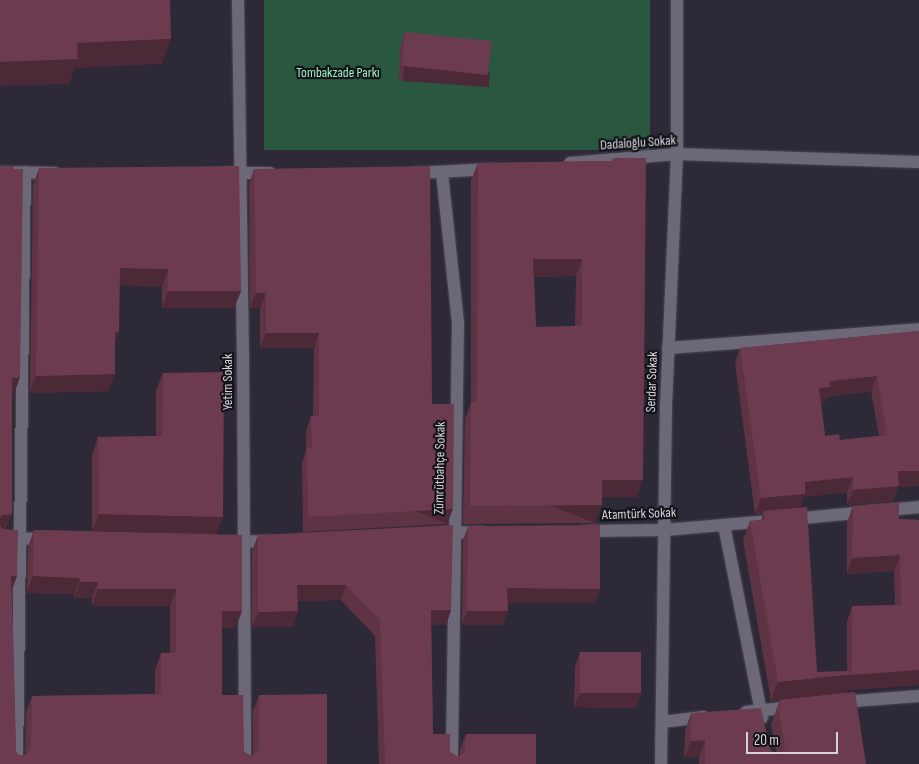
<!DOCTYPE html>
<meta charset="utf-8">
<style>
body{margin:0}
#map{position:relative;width:919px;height:764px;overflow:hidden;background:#2d2937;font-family:"Sofia Sans Condensed",sans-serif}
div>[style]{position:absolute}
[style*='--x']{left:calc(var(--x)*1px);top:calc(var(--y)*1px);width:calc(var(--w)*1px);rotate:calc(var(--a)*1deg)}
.green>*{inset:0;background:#2a5740;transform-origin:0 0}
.roads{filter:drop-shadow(0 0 1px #4b4753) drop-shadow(0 0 1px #4b4753)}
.street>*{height:12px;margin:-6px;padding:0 6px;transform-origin:6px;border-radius:6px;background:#6d6878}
.wall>*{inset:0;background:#5e3344}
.shaded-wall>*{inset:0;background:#4c2937;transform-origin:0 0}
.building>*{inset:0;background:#6d3b4f;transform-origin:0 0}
span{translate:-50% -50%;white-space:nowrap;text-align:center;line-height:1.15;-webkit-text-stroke:4.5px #141319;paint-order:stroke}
.park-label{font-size:14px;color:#9bf0c3}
.street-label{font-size:14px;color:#d5d2db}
.scale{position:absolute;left:746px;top:732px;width:92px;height:22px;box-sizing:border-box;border:2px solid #d5d2db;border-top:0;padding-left:6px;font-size:15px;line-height:18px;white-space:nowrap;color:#d5d2db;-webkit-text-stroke:4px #141319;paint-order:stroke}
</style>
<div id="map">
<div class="green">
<i style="left:264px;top:0;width:386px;height:150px"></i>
</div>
<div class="roads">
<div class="street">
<i style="--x:238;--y:0;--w:352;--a:89.2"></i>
<i style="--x:243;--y:352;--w:412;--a:89.7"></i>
<i style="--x:570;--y:163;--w:107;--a:-4.8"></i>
<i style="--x:677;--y:154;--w:242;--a:1.9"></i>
<i style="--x:0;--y:172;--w:55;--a:1"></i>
<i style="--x:222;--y:173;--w:48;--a:0"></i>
<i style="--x:415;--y:173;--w:77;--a:-3"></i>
<i style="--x:442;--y:173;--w:151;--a:83.9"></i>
<i style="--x:458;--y:323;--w:441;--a:90.8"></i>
<i style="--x:668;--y:348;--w:252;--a:-4.3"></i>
<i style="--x:792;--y:519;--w:128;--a:-5.4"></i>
<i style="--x:724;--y:525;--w:196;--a:78.8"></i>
<i style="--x:585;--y:531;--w:80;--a:-0.7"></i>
<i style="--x:665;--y:530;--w:102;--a:-5"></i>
<i style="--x:437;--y:533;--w:45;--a:-1.3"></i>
<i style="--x:0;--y:538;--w:47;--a:1.2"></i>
<i style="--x:225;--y:542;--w:47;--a:-1.2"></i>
<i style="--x:841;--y:702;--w:78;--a:-4.4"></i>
<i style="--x:746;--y:712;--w:47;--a:-6.1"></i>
<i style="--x:662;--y:722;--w:42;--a:-6.8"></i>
<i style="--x:17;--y:764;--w:592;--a:-89.23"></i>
<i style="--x:661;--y:764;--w:358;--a:-89.2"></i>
<i style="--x:666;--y:406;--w:252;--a:-87.5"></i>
<i style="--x:677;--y:154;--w:154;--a:-90"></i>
</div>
</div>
<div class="wall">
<i style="clip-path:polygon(405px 32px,485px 86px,399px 80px,400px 47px)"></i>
<i style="clip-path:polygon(evenodd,613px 158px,637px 497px,602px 497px,595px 523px,463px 524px,465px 419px,471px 403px,471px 180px,478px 163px,612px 161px,613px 158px,576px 276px,575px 326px,536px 327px,534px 277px,576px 276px)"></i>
<i style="clip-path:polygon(0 166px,14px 394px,12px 394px,12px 514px,6px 529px,12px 591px,16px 752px,19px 755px,25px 755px,26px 712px,32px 696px,155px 694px,155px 670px,161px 653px,170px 653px,170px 606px,92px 606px,92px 598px,74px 598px,74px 594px,27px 593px,28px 547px,34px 530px,92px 531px,92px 455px,98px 437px,156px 436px,156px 390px,163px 373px,216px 534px,236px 627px,222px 628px,222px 695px,244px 752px,252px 756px,253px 755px,253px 711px,259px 695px,327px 764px,0 764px)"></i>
<i style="clip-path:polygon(39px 168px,241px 291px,234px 308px,162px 308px,162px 287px,120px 285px,109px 391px,30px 393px,33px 185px)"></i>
<i style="clip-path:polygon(254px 169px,432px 404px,447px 524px,303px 532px,302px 463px,306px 451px,306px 431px,311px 416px,313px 416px,314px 348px,260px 348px,260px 308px,250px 308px,249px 184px)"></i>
<i style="clip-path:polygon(evenodd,919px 331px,919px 486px,898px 487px,893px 501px,847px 505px,847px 492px,804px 497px,800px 508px,817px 672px,847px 671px,847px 622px,852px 606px,895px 605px,894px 571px,847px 574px,847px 522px,853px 506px,899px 519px,919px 520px,919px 685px,847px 690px,846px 693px,866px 764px,699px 764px,699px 757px,684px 758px,685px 731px,691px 713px,770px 749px,774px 754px,777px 755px,771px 724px,780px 700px,771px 701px,743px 540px,750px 521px,761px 520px,763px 513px,755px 514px,735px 363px,740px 348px,919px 331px,871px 391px,879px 436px,840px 440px,825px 436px,821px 403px,825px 402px,827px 397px,871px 391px)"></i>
<i style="clip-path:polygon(468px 526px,600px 589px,595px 603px,508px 603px,508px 611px,503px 625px,462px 625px,463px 540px)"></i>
<i style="clip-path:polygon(258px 535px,451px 610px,446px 625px,431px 625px,433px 734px,450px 752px,458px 757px,460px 755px,460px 749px,466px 734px,536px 764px,379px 764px,375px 636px,341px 600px,298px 601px,293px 627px,252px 627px,252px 551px)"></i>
<i style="clip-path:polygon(580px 652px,641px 693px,636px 708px,574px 707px,575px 667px)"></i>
</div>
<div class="shaded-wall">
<i style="clip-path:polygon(171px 39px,162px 64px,75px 68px,69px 84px,0 86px,0 62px,77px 43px)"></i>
<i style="left:404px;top:66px;width:86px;height:15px;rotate:4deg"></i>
<i style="clip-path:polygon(533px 259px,582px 259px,576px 276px,526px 277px)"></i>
<i style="clip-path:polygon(120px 268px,168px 269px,162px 287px,113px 285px)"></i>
<i style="clip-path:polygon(168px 291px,241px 291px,234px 308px,162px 308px)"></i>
<i style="clip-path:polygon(256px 293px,266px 293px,260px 308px,250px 308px)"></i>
<i style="clip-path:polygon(115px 332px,119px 332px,113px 350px)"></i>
<i style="clip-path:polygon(266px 333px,319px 333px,314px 348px,260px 348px)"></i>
<i style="clip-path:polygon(115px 374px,109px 391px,30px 393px,36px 376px)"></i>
<i style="clip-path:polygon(877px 376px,871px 391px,827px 397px,825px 402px,813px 404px,819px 388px,830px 381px)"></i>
<i style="clip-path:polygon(20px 377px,14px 394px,6px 394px,12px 378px)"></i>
<i style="clip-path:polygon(898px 471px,919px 471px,919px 486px,898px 487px,893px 501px,847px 505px,853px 490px)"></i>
<i style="clip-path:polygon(853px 477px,847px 492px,804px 497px,800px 510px,764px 511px,763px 513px,755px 514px,761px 498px,805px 482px)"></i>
<i style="clip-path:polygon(602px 480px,643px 480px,637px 497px,596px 497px)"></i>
<i style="left:602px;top:505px;width:19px;height:132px;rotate:111deg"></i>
<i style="left:453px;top:509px;width:16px;height:145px;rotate:112deg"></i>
<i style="clip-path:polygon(12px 514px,6px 530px,0 531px,0 518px,2px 515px)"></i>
<i style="clip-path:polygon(99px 514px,223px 517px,216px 534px,92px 532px)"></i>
<i style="clip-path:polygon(900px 555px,894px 571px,847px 574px,852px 558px)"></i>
<i style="clip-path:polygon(11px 576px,17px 576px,11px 593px)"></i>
<i style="clip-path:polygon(33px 576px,80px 578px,74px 594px,27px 593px)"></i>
<i style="clip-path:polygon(80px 582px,98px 582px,92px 598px,74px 598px)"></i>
<i style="clip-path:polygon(297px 585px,346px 585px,341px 600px,292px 601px)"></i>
<i style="clip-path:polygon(507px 588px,600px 589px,595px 603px,502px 603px)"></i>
<i style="clip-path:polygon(98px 589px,176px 589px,170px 606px,92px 606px)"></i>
<i style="clip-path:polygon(431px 610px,451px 610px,446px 625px,425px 625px)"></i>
<i style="clip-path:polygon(222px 611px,242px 611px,236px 627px,216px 628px)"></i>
<i style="clip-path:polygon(298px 611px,293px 627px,252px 627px,258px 612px)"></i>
<i style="clip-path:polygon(467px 611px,508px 611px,503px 625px,462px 625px)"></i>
<i style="clip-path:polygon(919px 670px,919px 685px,847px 690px,846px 693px,771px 701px,778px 682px,853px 674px)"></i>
<i style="clip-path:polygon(580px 693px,641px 693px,636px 708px,574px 707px)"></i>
<i style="clip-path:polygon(705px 740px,699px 757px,684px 758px,691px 741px)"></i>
</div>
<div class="building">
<i style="clip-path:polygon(0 0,170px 0,171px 39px,77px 43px,78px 59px,0 62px)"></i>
<i style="left:405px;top:32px;width:87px;height:34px;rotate:6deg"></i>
<i style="clip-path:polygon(evenodd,613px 158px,646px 158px,643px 480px,602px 480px,602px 505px,470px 506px,471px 402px,477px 402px,478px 163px,613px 161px,613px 158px,533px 259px,582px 259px,582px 326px,536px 327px,533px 259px)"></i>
<i style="clip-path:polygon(0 166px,14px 166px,14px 169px,23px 169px,20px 377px,12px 378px,12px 514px,2px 515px,0 518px)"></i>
<i style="clip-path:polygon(239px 166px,241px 291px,168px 291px,168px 269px,120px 268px,119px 332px,115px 332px,115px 374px,36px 376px,39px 168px)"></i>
<i style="clip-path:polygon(430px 166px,432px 404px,454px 404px,453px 509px,308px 517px,307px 448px,312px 448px,311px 416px,319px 416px,319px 333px,266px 333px,266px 293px,256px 293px,254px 169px)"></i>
<i style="clip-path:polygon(evenodd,919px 331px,919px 471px,898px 471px,899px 486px,853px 490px,853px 477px,805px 482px,805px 494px,761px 498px,740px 348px,919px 331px,877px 376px,887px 435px,840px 440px,839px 434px,825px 436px,819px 388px,830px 387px,830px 381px,877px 376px)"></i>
<i style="clip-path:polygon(224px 372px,223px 517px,99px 514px,98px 437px,162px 436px,163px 373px)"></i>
<i style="clip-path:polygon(899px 502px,899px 519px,919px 520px,919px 670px,852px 675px,852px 606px,901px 605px,900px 555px,852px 558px,853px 506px)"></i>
<i style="clip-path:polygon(807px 507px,817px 672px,852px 671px,853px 674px,778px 682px,750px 521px,765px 520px,764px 511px)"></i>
<i style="clip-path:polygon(0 525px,2px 529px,18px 530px,17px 576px,11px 576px,16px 752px,19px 755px,26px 755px,31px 748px,32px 696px,161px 694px,161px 653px,176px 653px,176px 589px,98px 589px,98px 582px,80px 582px,80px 578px,33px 576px,34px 530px,242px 535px,242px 611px,222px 611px,222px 695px,243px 695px,244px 752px,252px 756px,255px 754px,259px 748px,259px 695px,327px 694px,327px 764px,0 764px)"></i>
<i style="clip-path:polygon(453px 525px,451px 610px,431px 610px,433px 734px,450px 734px,450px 752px,458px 757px,465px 752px,466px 734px,536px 734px,536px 764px,385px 764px,380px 620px,346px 585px,297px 585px,298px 611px,258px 612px,258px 535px)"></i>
<i style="clip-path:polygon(600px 525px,600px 589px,507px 588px,508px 611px,467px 611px,468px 526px)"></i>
<i style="left:580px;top:652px;width:61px;height:41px"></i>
<i style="clip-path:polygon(855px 692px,866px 764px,705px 764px,705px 740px,691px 741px,691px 713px,761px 708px,770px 749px,774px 754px,778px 755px,783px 752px,785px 746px,778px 707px,781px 706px,780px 700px)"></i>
</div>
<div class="park-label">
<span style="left:338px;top:73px">Tombakzade Parkı</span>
</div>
<div class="street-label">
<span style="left:638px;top:143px;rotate:-4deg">Dadaloğlu Sokak</span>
<span style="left:228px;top:382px;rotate:-90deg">Yetim Sokak</span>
<span style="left:652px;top:382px;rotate:-88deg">Serdar Sokak</span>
<span style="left:440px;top:468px;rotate:-89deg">Zümrütbahçe Sokak</span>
<span style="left:639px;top:514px;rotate:-2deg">Atamtürk Sokak</span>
</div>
<div class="scale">20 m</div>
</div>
